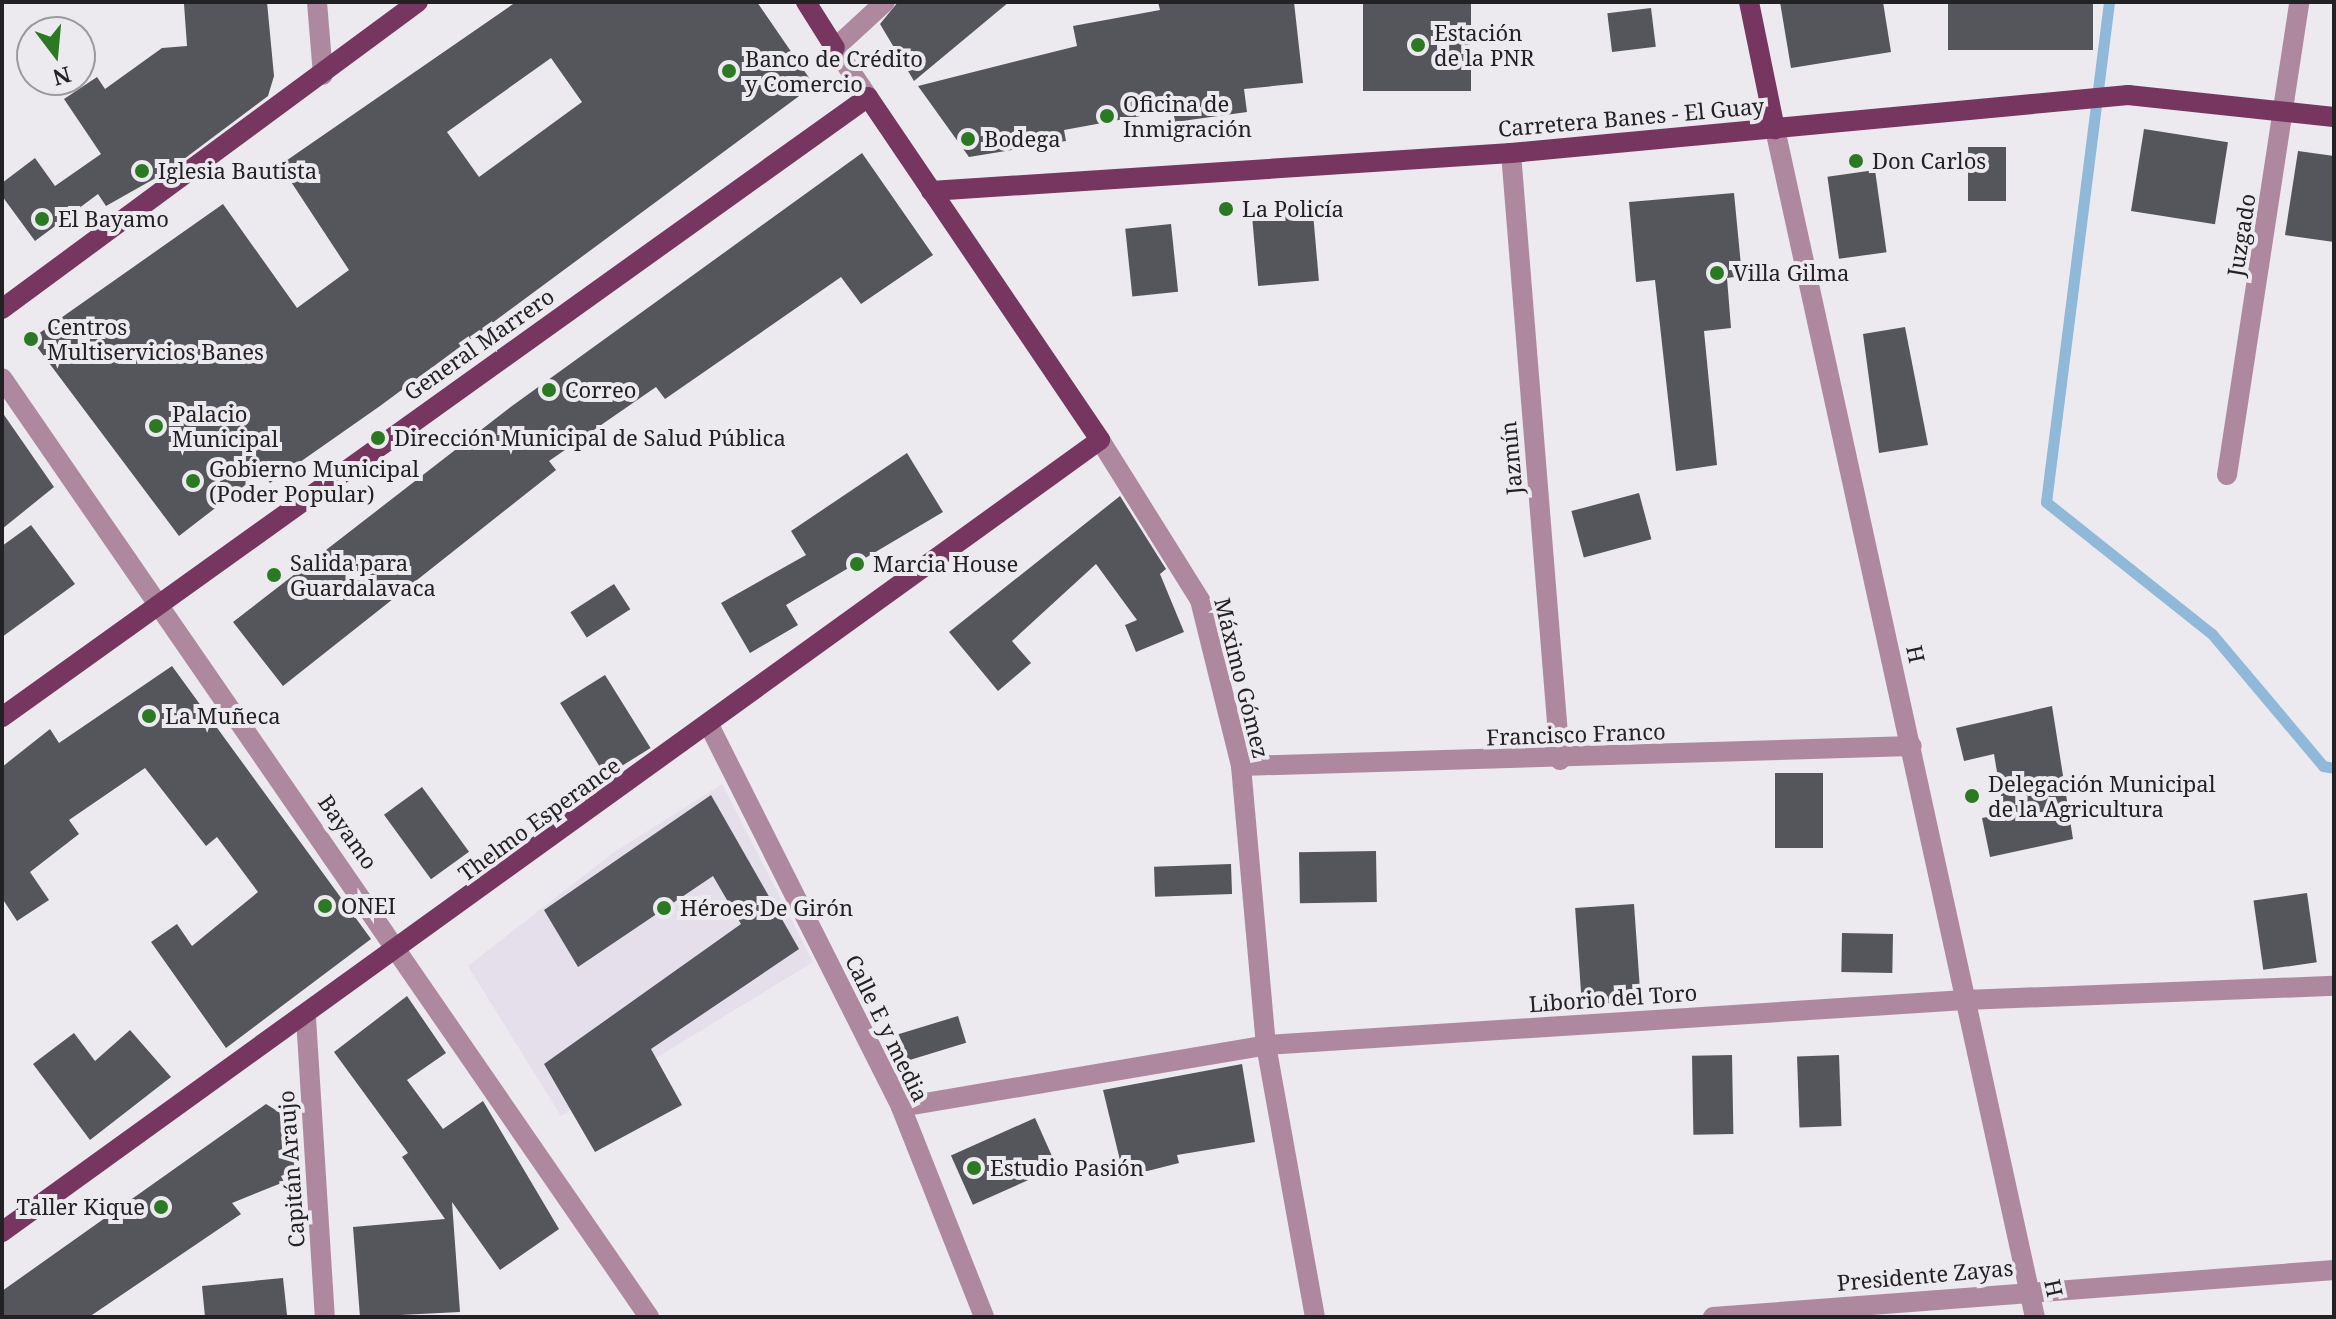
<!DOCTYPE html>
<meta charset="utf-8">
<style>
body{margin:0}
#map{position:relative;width:2336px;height:1319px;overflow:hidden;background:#ece9ef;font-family:"Noto Serif",serif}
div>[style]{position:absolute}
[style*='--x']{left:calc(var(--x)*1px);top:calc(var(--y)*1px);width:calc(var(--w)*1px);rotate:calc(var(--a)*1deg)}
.built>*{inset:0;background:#e5deeb}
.stream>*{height:11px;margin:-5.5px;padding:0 5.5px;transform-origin:5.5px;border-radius:5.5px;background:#90b9d9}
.building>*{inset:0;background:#54565b;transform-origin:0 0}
.minor>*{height:20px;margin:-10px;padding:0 10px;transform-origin:10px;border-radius:10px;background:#ae889f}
.major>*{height:20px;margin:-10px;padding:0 10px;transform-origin:10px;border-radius:10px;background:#763660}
.dots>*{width:22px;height:22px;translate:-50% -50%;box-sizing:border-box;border:4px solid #ece9ef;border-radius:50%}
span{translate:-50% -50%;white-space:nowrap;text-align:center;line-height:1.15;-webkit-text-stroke:8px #ece9ef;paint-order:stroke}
.poi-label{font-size:22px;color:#222123}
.left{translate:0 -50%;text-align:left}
.right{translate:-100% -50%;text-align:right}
.street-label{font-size:22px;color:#222123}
.frame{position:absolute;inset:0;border:4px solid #222123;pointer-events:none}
.north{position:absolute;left:16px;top:16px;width:80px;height:80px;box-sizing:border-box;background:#ece9ef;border:2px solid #9b999d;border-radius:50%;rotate:164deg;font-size:22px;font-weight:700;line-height:32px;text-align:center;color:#222123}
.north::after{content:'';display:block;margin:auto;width:28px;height:36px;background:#2b7922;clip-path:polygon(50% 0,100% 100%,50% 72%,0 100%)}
</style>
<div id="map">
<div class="built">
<i style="clip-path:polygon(722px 784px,813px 962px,561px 1116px,468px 966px,613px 853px)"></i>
</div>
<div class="stream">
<i style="--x:2109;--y:2;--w:504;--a:97.18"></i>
<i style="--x:2046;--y:502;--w:212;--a:38.5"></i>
<i style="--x:2212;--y:634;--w:172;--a:49.9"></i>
<i style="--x:2323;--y:766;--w:11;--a:10"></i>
</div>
<div class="building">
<i style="clip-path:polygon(267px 2px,274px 76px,268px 96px,168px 171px,106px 206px,98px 194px,35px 241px,2px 196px,2px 183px,35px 158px,55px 186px,101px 154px,64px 99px,97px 77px,105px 89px,162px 48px,187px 46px,184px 4px)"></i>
<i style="clip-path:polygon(evenodd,516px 2px,757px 2px,814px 85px,380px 406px,270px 483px,262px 472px,179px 536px,31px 339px,223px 204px,297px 308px,349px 270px,280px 165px,516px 2px,551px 58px,582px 102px,479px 177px,447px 132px,551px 58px)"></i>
<i style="clip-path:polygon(898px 2px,1009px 2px,914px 81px,880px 24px)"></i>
<i style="clip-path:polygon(1158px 2px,1294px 2px,1303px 83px,1244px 89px,1247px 112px,1175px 122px,1173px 110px,1064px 130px,1066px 141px,969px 157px,918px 86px,1077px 46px,1073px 26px,1160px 10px)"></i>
<i style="left:1363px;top:2px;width:108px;height:89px"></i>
<i style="clip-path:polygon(1780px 2px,1883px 2px,1891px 52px,1791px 68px)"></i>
<i style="left:1948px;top:2px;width:145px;height:48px"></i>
<i style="left:1651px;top:8px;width:39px;height:44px;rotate:83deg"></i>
<i style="left:2144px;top:129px;width:85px;height:83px;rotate:9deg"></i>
<i style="left:1968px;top:147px;width:38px;height:54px"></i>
<i style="clip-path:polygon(2298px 151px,2334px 156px,2334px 242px,2285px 235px)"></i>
<i style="clip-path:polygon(862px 153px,933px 255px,861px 304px,841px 277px,665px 399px,656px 387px,549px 461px,556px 470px,283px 686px,233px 622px,512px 406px)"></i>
<i style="left:1875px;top:170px;width:83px;height:48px;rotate:82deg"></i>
<i style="clip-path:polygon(1734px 193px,1742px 276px,1727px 278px,1731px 328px,1704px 331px,1717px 465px,1676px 471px,1655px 280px,1636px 282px,1629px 202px)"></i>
<i style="left:1313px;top:213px;width:68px;height:61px;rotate:85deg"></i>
<i style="left:1171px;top:224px;width:68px;height:46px;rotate:84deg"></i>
<i style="clip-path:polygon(1905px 327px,1928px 445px,1879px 453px,1863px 334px)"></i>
<i style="clip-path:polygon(2px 412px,54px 487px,2px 529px)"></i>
<i style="clip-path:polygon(907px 453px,943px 512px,786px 605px,798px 625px,750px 653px,721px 603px,806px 555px,791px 531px)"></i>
<i style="left:1639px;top:493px;width:48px;height:70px;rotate:75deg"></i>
<i style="clip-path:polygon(1120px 496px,1166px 569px,1160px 574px,1184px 632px,1136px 652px,1125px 625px,1137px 620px,1096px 564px,1012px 641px,1031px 663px,998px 691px,949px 632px)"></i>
<i style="clip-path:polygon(31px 525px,75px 584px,2px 637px,2px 546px)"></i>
<i style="left:614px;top:584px;width:30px;height:52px;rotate:57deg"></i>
<i style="clip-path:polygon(172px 666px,371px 939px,226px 1048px,151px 942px,177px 924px,192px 946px,258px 892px,217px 837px,206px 846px,145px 768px,69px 820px,79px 834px,30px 872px,49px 900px,17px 921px,2px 898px,2px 767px,50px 729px,59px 743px)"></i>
<i style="left:605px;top:675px;width:86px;height:53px;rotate:58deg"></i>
<i style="clip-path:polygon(2052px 706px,2073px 839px,1990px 857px,1982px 818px,2004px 814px,1994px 754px,1964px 761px,1956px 728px)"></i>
<i style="left:1775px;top:773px;width:48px;height:75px"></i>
<i style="left:422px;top:787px;width:80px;height:47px;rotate:54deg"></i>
<i style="clip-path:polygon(711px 795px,799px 949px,651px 1049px,682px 1105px,595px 1152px,544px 1064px,741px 924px,713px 876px,578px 967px,544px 910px)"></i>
<i style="left:1376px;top:851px;width:51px;height:77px;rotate:89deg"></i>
<i style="left:1231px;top:864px;width:30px;height:77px;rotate:88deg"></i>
<i style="left:2307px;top:893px;width:70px;height:54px;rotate:82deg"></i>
<i style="left:1634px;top:904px;width:97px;height:59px;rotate:86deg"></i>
<i style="left:1842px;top:933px;width:51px;height:39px;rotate:1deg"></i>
<i style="clip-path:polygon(407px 996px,446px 1053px,407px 1080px,443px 1129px,483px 1101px,559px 1229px,500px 1270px,452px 1202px,460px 1312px,360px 1317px,353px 1227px,445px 1219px,402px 1157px,408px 1153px,334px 1052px)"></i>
<i style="left:958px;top:1016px;width:28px;height:65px;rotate:73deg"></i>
<i style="clip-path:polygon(130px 1030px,171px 1077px,90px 1140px,33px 1064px,74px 1033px,95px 1061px)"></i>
<i style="left:1732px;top:1055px;width:79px;height:40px;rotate:89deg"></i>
<i style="left:1839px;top:1055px;width:71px;height:42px;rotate:88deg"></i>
<i style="clip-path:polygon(1242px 1064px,1255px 1142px,1177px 1155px,1179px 1163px,1124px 1177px,1103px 1090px)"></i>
<i style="clip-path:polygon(266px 1104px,287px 1117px,302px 1156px,302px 1167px,281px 1176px,284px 1182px,232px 1203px,241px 1214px,89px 1317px,2px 1317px,2px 1291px)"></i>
<i style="left:1035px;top:1118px;width:54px;height:92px;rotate:66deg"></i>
<i style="clip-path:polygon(283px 1278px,287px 1315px,205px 1317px,202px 1286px)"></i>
</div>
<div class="minor">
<i style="--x:317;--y:2;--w:73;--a:85.3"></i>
<i style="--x:868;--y:97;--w:59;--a:-124"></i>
<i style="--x:835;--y:48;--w:68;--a:-42.6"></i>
<i style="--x:1775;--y:129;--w:1216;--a:77.66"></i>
<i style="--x:1511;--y:153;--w:609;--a:85.38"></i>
<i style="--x:2;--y:378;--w:1140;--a:55.43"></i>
<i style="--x:1100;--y:440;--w:189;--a:58"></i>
<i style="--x:1200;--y:600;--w:171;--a:76.1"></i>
<i style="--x:1241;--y:766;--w:280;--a:84.9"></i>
<i style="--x:1266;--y:1045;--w:276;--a:79.8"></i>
<i style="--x:2227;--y:475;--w:478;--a:-81.3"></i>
<i style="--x:709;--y:725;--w:428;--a:63.3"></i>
<i style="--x:901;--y:1107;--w:226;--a:68.4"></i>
<i style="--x:1241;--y:766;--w:671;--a:-1.71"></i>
<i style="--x:306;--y:1018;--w:300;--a:86.4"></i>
<i style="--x:901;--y:1107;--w:370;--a:-9.6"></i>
<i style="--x:1266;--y:1045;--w:700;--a:-3.68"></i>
<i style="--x:1965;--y:1000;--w:369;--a:-2.2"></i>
<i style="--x:1713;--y:1317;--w:623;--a:-4.33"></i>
</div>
<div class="major">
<i style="--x:806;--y:2;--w:54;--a:57.8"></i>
<i style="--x:1749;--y:2;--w:130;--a:78.4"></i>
<i style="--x:931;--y:191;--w:581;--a:-3.75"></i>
<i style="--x:1511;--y:153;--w:620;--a:-5.37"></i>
<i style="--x:2128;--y:95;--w:207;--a:6.1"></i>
<i style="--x:2;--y:309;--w:517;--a:-36.43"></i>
<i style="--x:2;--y:717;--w:1065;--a:-35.6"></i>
<i style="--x:868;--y:97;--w:414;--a:55.9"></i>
<i style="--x:1100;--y:440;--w:1354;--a:144.2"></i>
</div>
<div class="dots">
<i style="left:1418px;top:45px;background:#2b7922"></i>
<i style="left:729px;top:71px;background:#2b7922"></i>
<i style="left:1107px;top:116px;background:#2b7922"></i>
<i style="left:968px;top:139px;background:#2b7922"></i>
<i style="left:1856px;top:161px;background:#2b7922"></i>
<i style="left:142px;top:171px;background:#2b7922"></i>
<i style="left:1226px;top:209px;background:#2b7922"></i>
<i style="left:42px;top:219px;background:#2b7922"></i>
<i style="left:1717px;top:273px;background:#2b7922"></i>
<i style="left:31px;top:339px;background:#2b7922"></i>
<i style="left:549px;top:390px;background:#2b7922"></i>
<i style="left:156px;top:426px;background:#2b7922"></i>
<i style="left:378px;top:438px;background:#2b7922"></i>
<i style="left:193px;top:481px;background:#2b7922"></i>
<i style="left:857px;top:564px;background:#2b7922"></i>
<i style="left:274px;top:575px;background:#2b7922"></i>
<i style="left:149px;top:716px;background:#2b7922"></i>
<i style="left:1972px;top:796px;background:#2b7922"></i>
<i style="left:325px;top:906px;background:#2b7922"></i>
<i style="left:664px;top:908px;background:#2b7922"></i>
<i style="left:974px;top:1168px;background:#2b7922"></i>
<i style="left:161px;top:1207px;background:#2b7922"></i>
</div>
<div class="poi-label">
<span class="left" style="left:1434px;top:45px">Estación<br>de la PNR</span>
<span class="left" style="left:745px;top:71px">Banco de Crédito<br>y Comercio</span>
<span class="left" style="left:1123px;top:116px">Oficina de<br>Inmigración</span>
<span class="left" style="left:984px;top:139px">Bodega</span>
<span class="left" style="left:1872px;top:161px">Don Carlos</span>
<span class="left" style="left:158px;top:171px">Iglesia Bautista</span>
<span class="left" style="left:1242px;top:209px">La Policía</span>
<span class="left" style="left:58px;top:219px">El Bayamo</span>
<span class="left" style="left:1733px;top:273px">Villa Gilma</span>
<span class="left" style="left:47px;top:339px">Centros<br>Multiservicios Banes</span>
<span class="left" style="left:565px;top:390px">Correo</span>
<span class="left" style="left:172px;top:426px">Palacio<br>Municipal</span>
<span class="left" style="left:394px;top:438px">Dirección Municipal de Salud Pública</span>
<span class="left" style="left:209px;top:481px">Gobierno Municipal<br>(Poder Popular)</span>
<span class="left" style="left:290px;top:575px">Salida para<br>Guardalavaca</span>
<span class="left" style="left:873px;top:564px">Marcia House</span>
<span class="left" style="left:165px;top:716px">La Muñeca</span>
<span class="left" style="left:1988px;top:796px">Delegación Municipal<br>de la Agricultura</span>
<span class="left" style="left:341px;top:906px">ONEI</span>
<span class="left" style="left:680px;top:908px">Héroes De Girón</span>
<span class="left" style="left:990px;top:1168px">Estudio Pasión</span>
<span class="right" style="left:145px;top:1207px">Taller Kique</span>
</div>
<div class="street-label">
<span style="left:1631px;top:117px;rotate:-5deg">Carretera Banes - El Guay</span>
<span style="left:2241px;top:235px;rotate:-81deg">Juzgado</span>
<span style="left:479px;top:344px;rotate:-35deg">General Marrero</span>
<span style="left:1511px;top:458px;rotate:-95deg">Jazmín</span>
<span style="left:1916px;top:654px;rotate:78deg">H</span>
<span style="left:1242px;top:678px;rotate:76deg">Máximo Gómez</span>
<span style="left:1576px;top:734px;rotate:-2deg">Francisco Franco</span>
<span style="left:539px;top:819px;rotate:-36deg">Thelmo Esperance</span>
<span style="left:348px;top:832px;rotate:55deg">Bayamo</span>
<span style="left:1613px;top:998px;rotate:-4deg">Liborio del Toro</span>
<span style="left:887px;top:1028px;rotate:64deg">Calle E y media</span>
<span style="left:291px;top:1169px;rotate:-94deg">Capitán Araujo</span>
<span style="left:1925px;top:1275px;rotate:-5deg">Presidente Zayas</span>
<span style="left:2054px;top:1288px;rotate:78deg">H</span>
</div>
<div class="frame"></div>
<div class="north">N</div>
</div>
